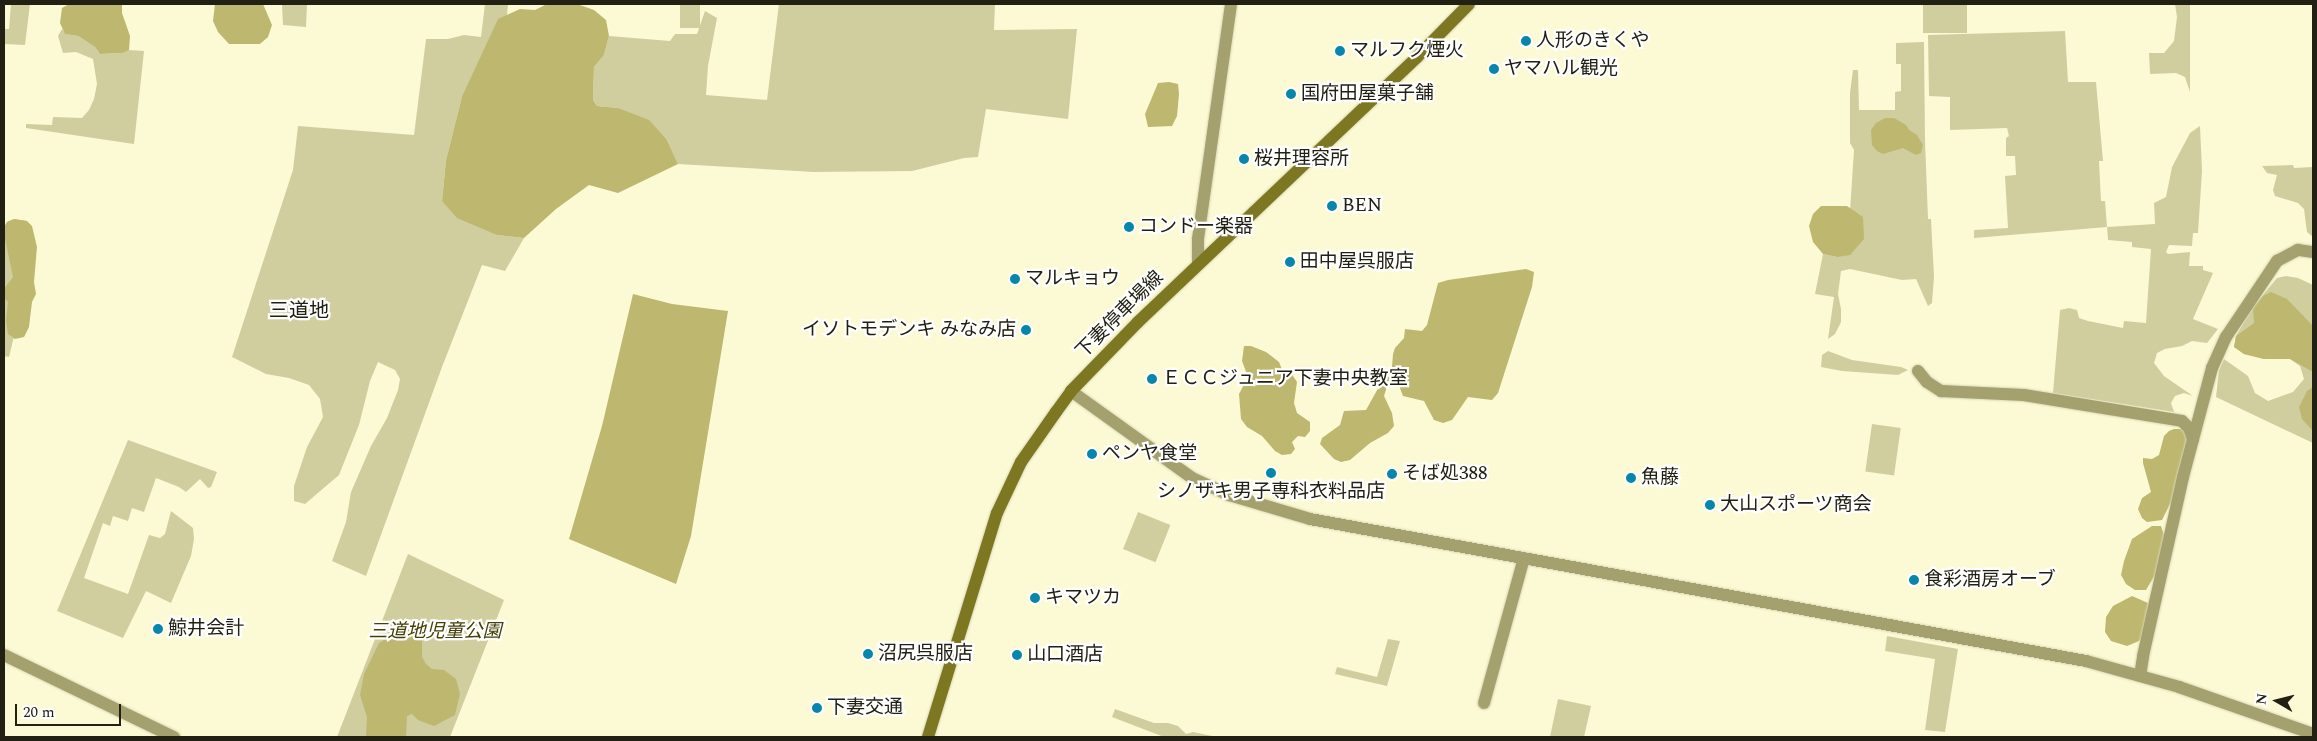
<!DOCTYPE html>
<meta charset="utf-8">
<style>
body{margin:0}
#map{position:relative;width:2317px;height:741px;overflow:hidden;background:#fcfad4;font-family:Spectral,"Noto Sans JP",serif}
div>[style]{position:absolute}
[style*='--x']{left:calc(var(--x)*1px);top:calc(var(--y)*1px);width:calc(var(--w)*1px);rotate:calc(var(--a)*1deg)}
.green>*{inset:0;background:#d0cd9f;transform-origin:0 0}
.forest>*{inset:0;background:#bdb770}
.roads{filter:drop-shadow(0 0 1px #d9d7b5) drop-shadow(0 0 1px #d9d7b5)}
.service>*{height:12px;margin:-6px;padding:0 6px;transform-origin:6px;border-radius:6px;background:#a5a16f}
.minor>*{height:12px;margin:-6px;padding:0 6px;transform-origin:6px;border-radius:6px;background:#a5a16f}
.secondary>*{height:12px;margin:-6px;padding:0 6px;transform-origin:6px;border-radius:6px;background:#7e7722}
.dots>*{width:14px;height:14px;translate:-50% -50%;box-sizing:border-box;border:2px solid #fff;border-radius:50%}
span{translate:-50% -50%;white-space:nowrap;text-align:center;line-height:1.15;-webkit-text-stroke:4.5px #fff;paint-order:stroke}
.poi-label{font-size:19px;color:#212013}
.left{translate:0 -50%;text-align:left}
.right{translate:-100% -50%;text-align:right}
.street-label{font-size:19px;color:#212013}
.park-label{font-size:19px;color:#464107;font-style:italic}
.neighbourhood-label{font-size:20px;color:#212013}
.frame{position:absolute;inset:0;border:5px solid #212013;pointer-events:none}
.north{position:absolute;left:2252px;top:676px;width:50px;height:50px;-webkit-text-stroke:4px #fff;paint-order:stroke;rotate:278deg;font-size:14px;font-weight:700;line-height:20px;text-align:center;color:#212013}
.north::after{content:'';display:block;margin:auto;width:18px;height:22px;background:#212013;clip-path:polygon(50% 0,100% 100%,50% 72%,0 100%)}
.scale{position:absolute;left:15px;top:704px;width:106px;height:22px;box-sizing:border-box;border:2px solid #212013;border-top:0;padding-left:6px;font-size:15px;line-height:18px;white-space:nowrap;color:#212013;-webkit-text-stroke:4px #fff;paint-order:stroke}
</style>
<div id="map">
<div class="green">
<i style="clip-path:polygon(11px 4px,30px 4px,25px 45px,4px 44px,4px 29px,9px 29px)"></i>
<i style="clip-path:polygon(282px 4px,307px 4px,306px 27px,283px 25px)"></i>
<i style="clip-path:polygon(485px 4px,508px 4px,507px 15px,498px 20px,462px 96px,446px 160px,442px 201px,497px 235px,524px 238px,505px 271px,482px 265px,442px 367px,366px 576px,332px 561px,346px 522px,351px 492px,371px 446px,387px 418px,398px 390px,400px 379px,395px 370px,378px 362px,370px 381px,359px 425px,339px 475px,305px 504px,294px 501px,294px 486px,307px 447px,323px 417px,320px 399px,309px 385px,289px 378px,266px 374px,232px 357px,293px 170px,298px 126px,414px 135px,426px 39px,448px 39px,464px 35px,481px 37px)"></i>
<i style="left:680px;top:4px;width:20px;height:24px"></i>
<i style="clip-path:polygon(779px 4px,995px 4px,994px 30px,1077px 29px,1068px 119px,986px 109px,978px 157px,964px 158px,912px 171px,814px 172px,678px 164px,667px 140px,618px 108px,597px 106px,593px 100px,594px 67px,604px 55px,609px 36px,670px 41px,675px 34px,697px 34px,705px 11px,717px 18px,708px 66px,706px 95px,767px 100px)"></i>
<i style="left:1923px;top:4px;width:44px;height:29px"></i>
<i style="clip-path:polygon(2175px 4px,2190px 4px,2190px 92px,2185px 77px,2176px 73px,2150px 74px,2149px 53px,2164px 53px,2174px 41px,2177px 17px)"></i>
<i style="clip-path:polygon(62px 29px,66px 34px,78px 36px,95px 47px,100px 54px,123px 53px,129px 50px,144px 51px,134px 144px,26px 128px,26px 124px,52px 125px,53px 117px,82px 118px,89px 110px,94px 99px,97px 84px,93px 59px,76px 52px,63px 53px,58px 36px)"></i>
<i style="clip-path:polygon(2065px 31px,2068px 82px,2096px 82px,2103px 161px,2099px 161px,2101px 201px,2105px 201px,2107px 227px,2155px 224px,2154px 203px,2166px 197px,2172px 167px,2190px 133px,2200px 126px,2202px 171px,2198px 233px,2193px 233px,2192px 246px,2169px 245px,2166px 252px,2168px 254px,2190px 252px,2189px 266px,2203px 266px,2203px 270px,2213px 273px,2193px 319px,2218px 329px,2207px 343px,2192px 341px,2182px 346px,2165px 349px,2157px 353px,2154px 363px,2164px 376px,2193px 396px,2184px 393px,2175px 396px,2171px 403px,2174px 412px,2053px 393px,2060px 310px,2069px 308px,2077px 310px,2079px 318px,2088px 321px,2123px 328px,2124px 321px,2146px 323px,2151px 249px,2132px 247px,2132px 242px,2108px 240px,2107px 227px,1974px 238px,1974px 230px,2008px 228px,2005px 176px,2016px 175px,2015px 156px,2006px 156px,2006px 138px,2009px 136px,2007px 128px,1950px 130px,1950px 97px,1929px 96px,1928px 35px)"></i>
<i style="clip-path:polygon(1924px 42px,1925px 141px,1928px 219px,1931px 219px,1934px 277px,1932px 303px,1928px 306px,1916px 279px,1902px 280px,1850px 269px,1841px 271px,1838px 294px,1841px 309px,1841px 322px,1835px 334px,1828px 339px,1834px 297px,1815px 294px,1823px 254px,1837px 257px,1850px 211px,1854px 150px,1850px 143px,1850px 93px,1853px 70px,1858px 70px,1859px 110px,1895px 110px,1895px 92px,1901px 91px,1901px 64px,1896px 64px,1896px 43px)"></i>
<i style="clip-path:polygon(2293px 165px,2294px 168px,2313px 167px,2313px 237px,2307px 232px,2304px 209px,2298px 203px,2275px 196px,2273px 190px,2277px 175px,2267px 173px,2262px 166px)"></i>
<i style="clip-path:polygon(14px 219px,27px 221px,17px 324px,9px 357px,4px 356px,4px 235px,7px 222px)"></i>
<i style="clip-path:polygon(2286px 276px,2298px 278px,2313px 285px,2313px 443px,2216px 397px,2219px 370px,2224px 359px,2248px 376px,2255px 393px,2268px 401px,2293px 392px,2304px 379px,2300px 366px,2290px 359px,2264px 359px,2244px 354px,2234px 347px,2236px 336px,2252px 308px,2277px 278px)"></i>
<i style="clip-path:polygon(1828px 351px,1852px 360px,1901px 367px,1908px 370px,1898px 375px,1842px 371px,1821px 367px,1822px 355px)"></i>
<i style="left:1872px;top:424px;width:29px;height:48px;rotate:8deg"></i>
<i style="clip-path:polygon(128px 440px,217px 472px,211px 487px,208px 488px,200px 479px,186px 492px,179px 487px,156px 478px,144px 512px,132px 508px,128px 521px,113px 516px,110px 526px,103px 523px,84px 578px,128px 594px,149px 535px,160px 538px,165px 534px,171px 511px,193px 528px,194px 539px,191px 556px,171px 603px,146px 591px,123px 638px,57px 611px)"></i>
<i style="left:1138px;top:512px;width:35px;height:40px;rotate:22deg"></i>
<i style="clip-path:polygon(408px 554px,504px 600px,450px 737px,337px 737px)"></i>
<i style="clip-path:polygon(1887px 636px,1958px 649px,1945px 732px,1925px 730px,1935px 659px,1885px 651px)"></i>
<i style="clip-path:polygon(1388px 639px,1400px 641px,1387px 686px,1335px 674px,1337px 667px,1377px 677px)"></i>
<i style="clip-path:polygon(1558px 699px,1591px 706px,1584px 737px,1550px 737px)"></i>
<i style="clip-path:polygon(1115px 709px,1154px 723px,1168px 723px,1178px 726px,1186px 734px,1193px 732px,1217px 737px,1164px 737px,1112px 717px)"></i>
</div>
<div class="forest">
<i style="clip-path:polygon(69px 4px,122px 4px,122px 13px,130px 36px,129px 50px,123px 53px,100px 54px,95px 47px,78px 36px,65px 34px,60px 23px,62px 8px)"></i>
<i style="clip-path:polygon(215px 4px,263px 4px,272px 25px,268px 37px,260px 44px,229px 44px,218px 32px,213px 21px)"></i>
<i style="clip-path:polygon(547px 4px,577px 4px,594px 10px,606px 20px,609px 36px,604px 55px,594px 67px,593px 100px,597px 106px,618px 108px,649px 120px,667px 140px,678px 164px,618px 193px,589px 185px,556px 209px,524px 238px,497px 235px,457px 218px,442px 201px,446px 160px,462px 96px,498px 19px,520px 9px,535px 10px)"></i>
<i style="clip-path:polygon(1169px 82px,1178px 84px,1179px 94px,1177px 116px,1172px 126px,1148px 127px,1145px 114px,1158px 83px)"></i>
<i style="clip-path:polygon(1885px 118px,1894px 118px,1906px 125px,1909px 130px,1917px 135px,1923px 145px,1921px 153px,1916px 155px,1903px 148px,1883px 154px,1877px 151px,1872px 145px,1871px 130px,1876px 123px)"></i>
<i style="clip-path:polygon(1821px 206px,1847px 206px,1863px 217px,1864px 239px,1850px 255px,1837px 257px,1823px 254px,1813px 242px,1809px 226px,1813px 214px)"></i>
<i style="clip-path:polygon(14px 219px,27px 221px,32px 226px,37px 247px,34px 282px,36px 294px,32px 302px,29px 327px,24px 337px,15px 339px,8px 334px,6px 321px,8px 302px,4px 298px,4px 289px,13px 277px,4px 234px,4px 227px,7px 222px)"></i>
<i style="clip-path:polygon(1526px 269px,1534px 272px,1532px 287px,1498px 393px,1492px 400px,1468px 397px,1452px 420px,1443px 423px,1434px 420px,1424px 401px,1403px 396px,1392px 367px,1393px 354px,1395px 348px,1404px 338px,1405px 329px,1422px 331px,1427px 325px,1438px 283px,1448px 280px)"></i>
<i style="clip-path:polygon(2271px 292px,2287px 299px,2313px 326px,2313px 372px,2290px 359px,2264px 359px,2244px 354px,2234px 347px,2236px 336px,2254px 323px,2253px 308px,2263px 296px)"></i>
<i style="clip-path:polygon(633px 294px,672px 304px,728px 311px,691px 536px,676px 584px,569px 539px,602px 426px)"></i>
<i style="clip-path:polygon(1244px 346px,1251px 346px,1266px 352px,1279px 362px,1283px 372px,1291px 373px,1297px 382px,1294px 403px,1297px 413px,1310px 422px,1310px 431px,1305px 437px,1298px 436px,1292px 442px,1295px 449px,1291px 454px,1282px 455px,1275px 451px,1262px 436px,1247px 427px,1241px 419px,1239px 394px,1248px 377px,1242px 361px)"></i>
<i style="clip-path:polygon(1385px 376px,1390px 377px,1384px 396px,1392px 413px,1394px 426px,1388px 433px,1370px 443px,1350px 460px,1341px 462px,1334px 459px,1320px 444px,1322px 438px,1340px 425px,1344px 411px,1366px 410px)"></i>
<i style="clip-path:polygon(2313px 387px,2313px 431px,2302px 419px,2299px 407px,2307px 391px)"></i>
<i style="clip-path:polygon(2174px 429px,2183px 429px,2190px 437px,2184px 490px,2170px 504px,2162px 520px,2147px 522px,2142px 518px,2138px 509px,2142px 498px,2151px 492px,2143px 463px,2143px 458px,2152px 459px,2159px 455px,2164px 436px,2169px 431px)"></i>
<i style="clip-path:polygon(2152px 526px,2161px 526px,2165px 538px,2158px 570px,2146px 590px,2135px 590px,2126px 584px,2121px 575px,2124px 561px,2132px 539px)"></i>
<i style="clip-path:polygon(2132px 596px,2148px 603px,2144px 636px,2139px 641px,2127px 646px,2111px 641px,2105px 632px,2106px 617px,2113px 606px)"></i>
<i style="clip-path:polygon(417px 626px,422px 630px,422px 657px,426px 664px,432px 669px,444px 670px,456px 679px,460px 694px,455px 715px,434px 726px,418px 720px,412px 714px,407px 716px,406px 737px,366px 737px,367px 717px,360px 695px,364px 674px,379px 643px,399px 631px,408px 627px)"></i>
</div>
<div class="roads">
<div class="service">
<i style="--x:2298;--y:250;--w:15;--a:8"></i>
<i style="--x:1198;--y:264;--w:25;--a:-90"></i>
<i style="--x:1198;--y:239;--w:237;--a:-82"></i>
<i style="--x:1918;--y:371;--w:14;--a:51"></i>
<i style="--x:1927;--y:382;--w:17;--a:33"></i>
<i style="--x:1941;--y:391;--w:83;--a:2.8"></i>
<i style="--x:2024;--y:395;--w:160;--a:9.3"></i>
<i style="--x:2182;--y:421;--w:10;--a:45"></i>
<i style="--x:2189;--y:428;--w:12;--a:70"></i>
</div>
<div class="minor">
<i style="--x:1071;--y:391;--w:149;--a:35.7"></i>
<i style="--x:1192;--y:478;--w:41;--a:24.7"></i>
<i style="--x:1229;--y:495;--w:84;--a:16.5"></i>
<i style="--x:1310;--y:519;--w:789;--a:10.37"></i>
<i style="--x:2086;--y:661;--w:97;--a:15.6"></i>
<i style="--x:2179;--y:687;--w:142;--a:19.3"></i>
<i style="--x:4;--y:655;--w:189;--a:25.8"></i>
<i style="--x:2140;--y:676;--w:20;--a:-81"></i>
<i style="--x:2143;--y:656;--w:183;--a:-77.4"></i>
<i style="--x:2183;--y:477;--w:113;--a:-75.1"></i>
<i style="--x:2212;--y:368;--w:34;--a:-66"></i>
<i style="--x:2226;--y:337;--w:92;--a:-56.1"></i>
<i style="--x:2277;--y:261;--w:24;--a:-28"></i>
<i style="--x:1484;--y:703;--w:150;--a:-74.6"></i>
</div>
<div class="secondary">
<i style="--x:928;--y:737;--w:234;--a:-72.9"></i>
<i style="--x:997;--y:513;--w:56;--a:-64.8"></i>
<i style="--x:1021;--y:462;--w:61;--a:-55"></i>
<i style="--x:1056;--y:412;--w:26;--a:-54"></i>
<i style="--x:1071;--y:391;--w:96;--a:-45.8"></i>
<i style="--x:1138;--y:322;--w:385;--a:-43.5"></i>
<i style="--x:1417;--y:57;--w:74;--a:-45.5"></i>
</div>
</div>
<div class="dots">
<i style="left:1526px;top:41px;background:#0687aa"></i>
<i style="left:1340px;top:51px;background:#0687aa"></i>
<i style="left:1494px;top:69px;background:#0687aa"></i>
<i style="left:1291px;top:94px;background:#0687aa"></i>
<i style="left:1244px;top:159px;background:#0687aa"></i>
<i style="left:1332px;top:206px;background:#0687aa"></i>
<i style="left:1129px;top:227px;background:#0687aa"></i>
<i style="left:1290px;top:262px;background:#0687aa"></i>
<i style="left:1015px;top:279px;background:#0687aa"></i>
<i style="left:1026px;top:330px;background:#0687aa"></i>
<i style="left:1152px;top:379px;background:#0687aa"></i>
<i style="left:1092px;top:454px;background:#0687aa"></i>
<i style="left:1271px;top:473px;background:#0687aa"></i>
<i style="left:1392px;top:474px;background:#0687aa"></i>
<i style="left:1631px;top:478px;background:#0687aa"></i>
<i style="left:1710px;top:505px;background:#0687aa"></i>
<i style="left:1914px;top:580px;background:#0687aa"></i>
<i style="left:1035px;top:598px;background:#0687aa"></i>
<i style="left:158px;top:629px;background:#0687aa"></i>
<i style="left:868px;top:654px;background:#0687aa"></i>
<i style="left:1017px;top:655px;background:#0687aa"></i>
<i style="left:817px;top:708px;background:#0687aa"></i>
</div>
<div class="poi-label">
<span class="left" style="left:1536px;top:41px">人形のきくや</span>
<span class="left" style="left:1350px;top:51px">マルフク煙火</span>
<span class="left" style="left:1504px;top:69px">ヤマハル観光</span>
<span class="left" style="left:1301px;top:94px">国府田屋菓子舗</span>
<span class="left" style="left:1254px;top:159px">桜井理容所</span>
<span class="left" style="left:1342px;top:206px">BEN</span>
<span class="left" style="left:1139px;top:227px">コンドー楽器</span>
<span class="left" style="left:1300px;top:262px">田中屋呉服店</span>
<span class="left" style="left:1025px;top:279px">マルキョウ</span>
<span class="right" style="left:1016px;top:330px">イソトモデンキ みなみ店</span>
<span class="left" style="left:1162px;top:379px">ＥＣＣジュニア下妻中央教室</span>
<span class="left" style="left:1102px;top:454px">ペンヤ食堂</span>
<span class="left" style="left:1402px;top:474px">そば処388</span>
<span class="left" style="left:1641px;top:478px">魚藤</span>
<span style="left:1271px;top:492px">シノザキ男子専科衣料品店</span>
<span class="left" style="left:1720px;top:505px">大山スポーツ商会</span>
<span class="left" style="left:1924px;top:580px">食彩酒房オーブ</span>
<span class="left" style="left:1045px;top:598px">キマツカ</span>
<span class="left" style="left:168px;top:629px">鯨井会計</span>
<span class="left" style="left:878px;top:654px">沼尻呉服店</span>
<span class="left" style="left:1027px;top:655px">山口酒店</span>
<span class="left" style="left:827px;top:708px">下妻交通</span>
</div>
<div class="street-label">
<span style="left:1120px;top:315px;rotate:-45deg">下妻停車場線</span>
</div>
<div class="park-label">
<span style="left:435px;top:632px">三道地児童公園</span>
</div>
<div class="neighbourhood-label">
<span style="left:299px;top:311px">三道地</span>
</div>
<div class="frame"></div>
<div class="north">N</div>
<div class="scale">20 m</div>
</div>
